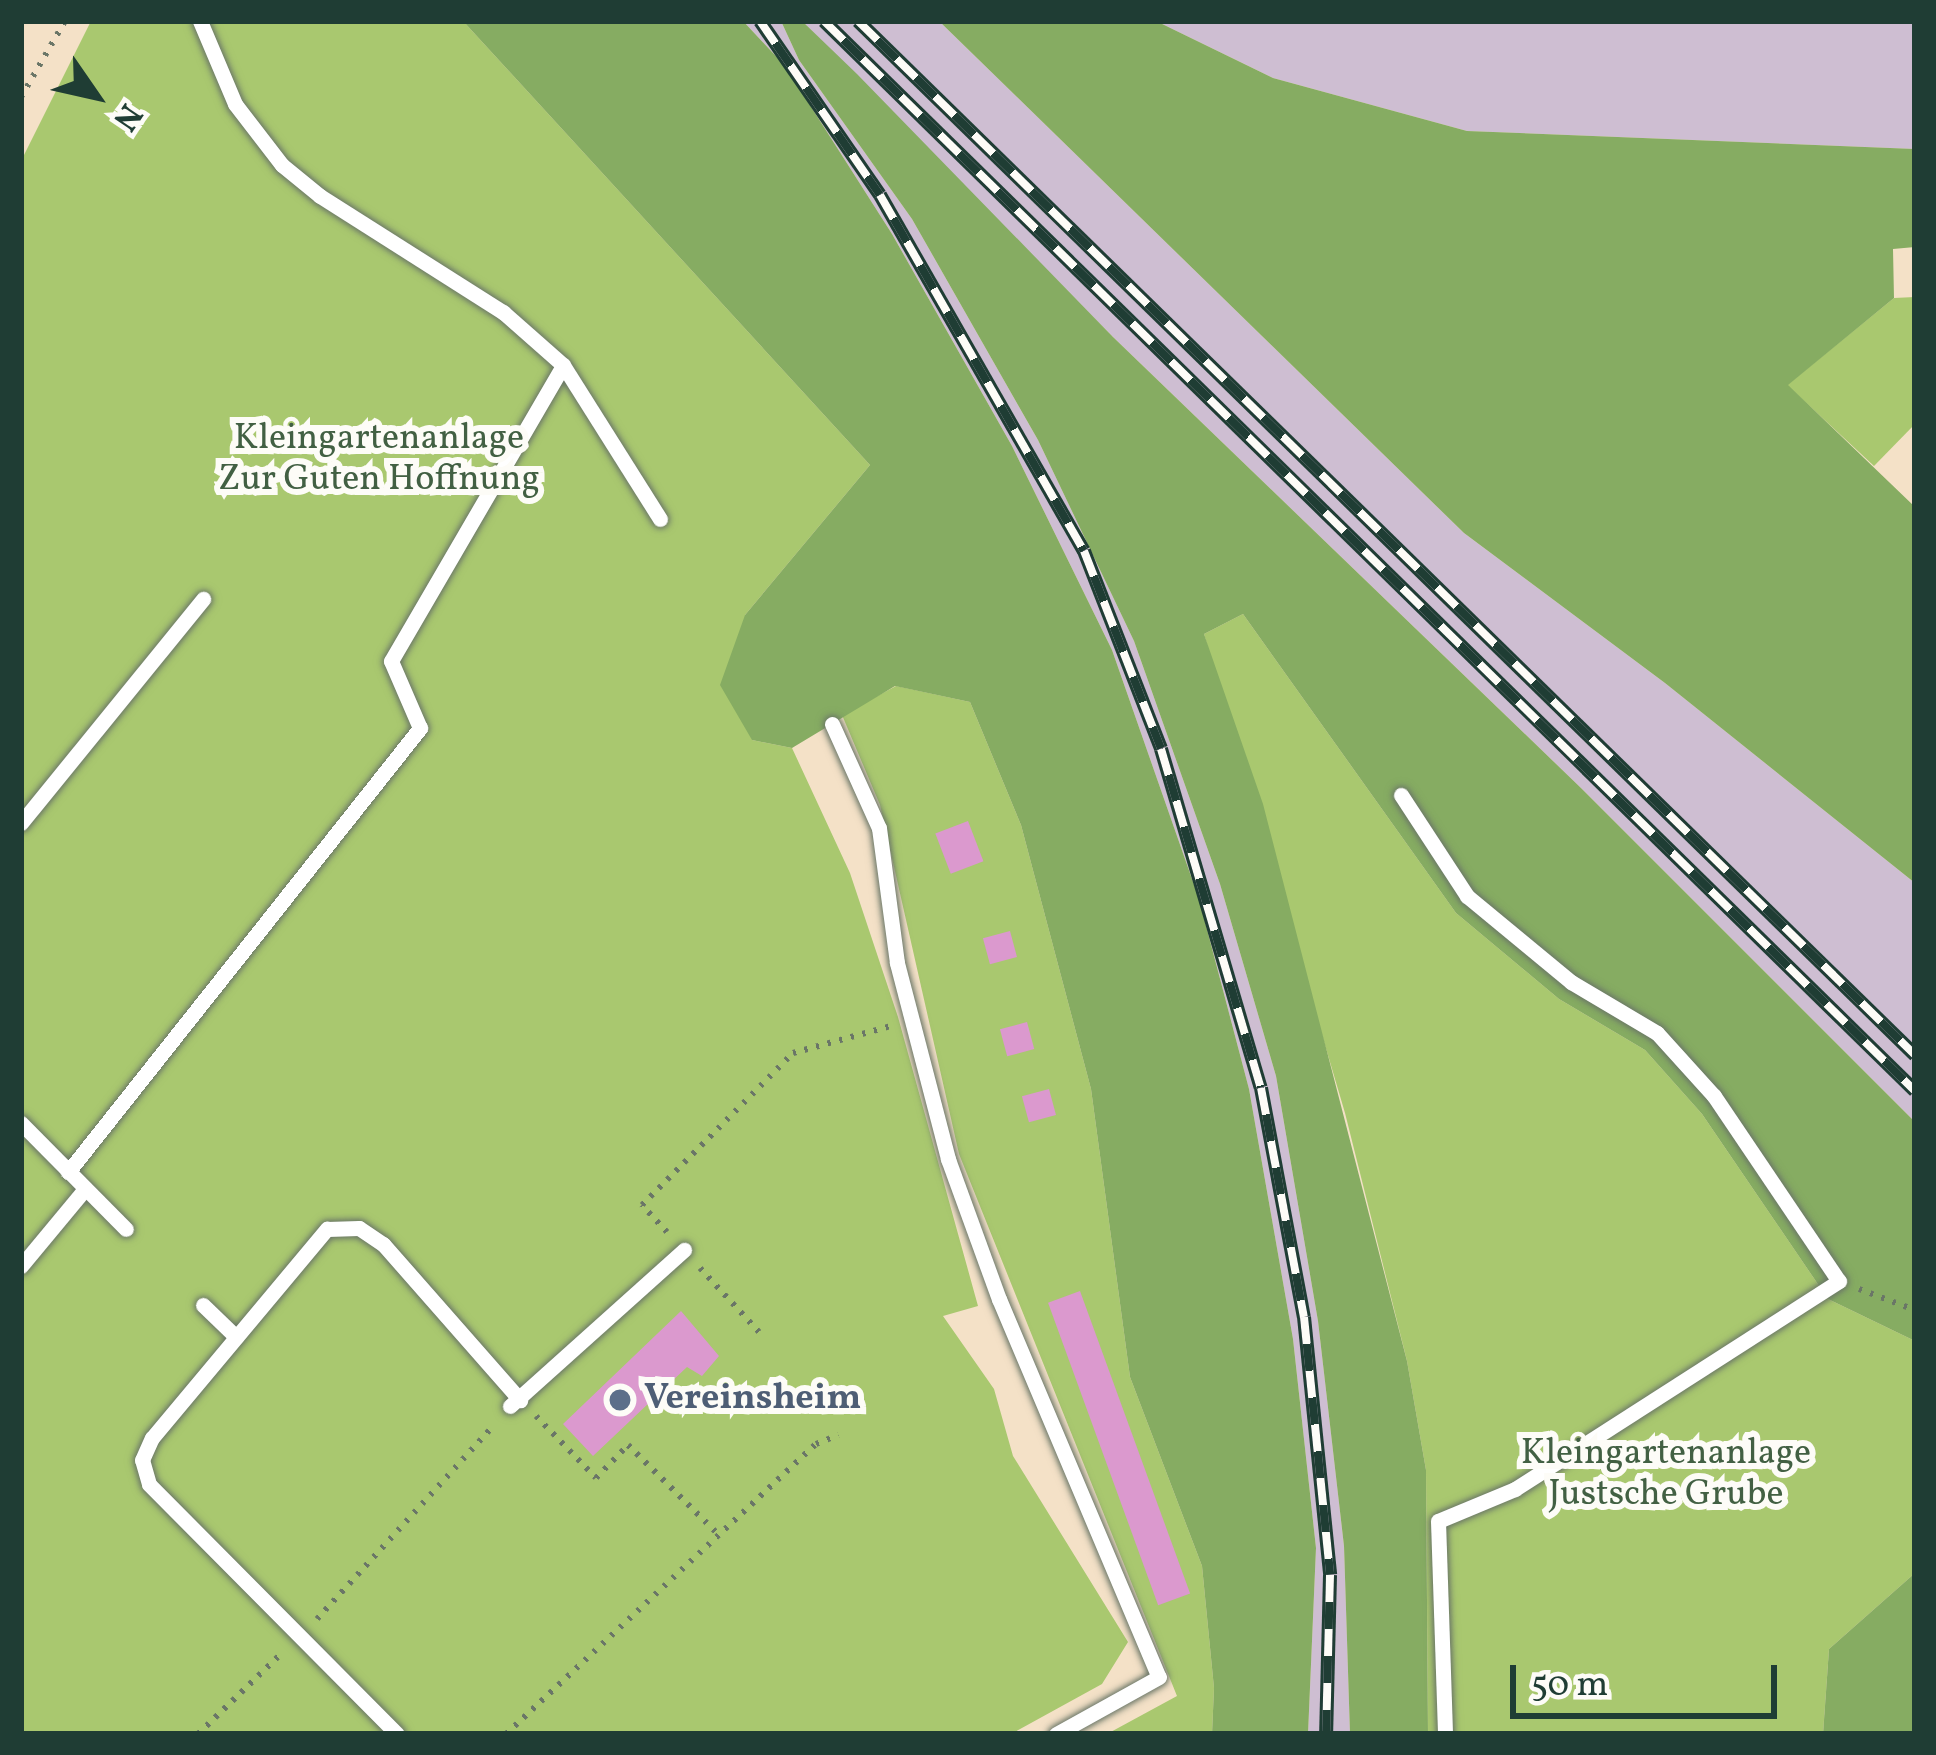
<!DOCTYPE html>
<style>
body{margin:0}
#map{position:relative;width:1936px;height:1755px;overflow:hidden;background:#f4e1c7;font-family:Vollkorn,serif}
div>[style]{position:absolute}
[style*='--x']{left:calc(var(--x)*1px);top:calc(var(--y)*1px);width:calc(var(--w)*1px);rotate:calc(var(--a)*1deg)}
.industrial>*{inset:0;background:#cebed2}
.green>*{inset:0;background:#a9c86f}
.forest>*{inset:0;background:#86ac62}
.building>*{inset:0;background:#db99ce;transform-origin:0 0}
.path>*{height:6px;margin-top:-3px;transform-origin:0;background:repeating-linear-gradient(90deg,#6a7667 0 3px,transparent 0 12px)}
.roads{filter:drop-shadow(0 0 3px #6a7667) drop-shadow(0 0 3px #6a7667)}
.lane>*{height:15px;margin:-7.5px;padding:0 7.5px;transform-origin:7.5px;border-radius:7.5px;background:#fff}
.rail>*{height:14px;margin-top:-7px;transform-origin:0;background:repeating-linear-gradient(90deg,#fdfcf7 0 27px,#1f3d34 0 54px);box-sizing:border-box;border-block:3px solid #1f3d34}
.dots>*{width:33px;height:33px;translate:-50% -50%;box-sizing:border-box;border:6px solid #fdfcf7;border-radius:50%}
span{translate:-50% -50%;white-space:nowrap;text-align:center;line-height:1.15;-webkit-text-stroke:12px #fdfcf7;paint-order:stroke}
.park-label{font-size:36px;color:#426043}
.service-label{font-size:36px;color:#4e5e75;font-weight:700}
.left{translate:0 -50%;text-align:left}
.frame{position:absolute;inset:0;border:24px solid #1f3d34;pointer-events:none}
.north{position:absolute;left:36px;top:36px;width:120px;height:120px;-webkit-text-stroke:9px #fdfcf7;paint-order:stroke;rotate:124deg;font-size:33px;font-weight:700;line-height:48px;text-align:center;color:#1f3d34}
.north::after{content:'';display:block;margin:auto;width:42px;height:54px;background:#1f3d34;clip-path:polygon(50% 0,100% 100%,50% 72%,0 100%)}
.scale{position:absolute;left:1510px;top:1665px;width:267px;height:54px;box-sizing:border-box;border:6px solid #1f3d34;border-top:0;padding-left:15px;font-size:36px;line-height:42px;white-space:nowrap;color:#1f3d34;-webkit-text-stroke:9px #fdfcf7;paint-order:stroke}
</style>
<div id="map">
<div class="industrial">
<i style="clip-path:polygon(743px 21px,781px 21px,799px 60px,912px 219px,1038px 440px,1134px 641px,1220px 884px,1276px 1076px,1318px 1321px,1344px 1546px,1350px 1734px,1308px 1734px,1316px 1548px,1293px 1339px,1249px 1089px,1199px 899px,1112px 650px,1012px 446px,892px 234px,785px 66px)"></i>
<i style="clip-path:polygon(802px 21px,939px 21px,1464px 533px,1665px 683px,1915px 883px,1915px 1122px,1581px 788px,1113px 337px)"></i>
<i style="clip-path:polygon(1156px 21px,1915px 21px,1915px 149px,1467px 131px,1273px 78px)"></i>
</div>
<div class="green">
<i style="clip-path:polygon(91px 21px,463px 21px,870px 465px,745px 615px,752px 740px,792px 748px,850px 873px,898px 1017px,978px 1306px,943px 1316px,994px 1389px,1013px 1456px,1128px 1642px,1102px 1684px,1011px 1734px,21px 1734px,21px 161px)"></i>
<i style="clip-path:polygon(1915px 297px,1915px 424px,1874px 466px,1787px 385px,1894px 298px)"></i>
<i style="clip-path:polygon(1243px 614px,1456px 913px,1559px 999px,1645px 1050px,1702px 1114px,1828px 1299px,1915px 1341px,1915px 1573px,1829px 1649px,1823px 1734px,1428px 1734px,1426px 1470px,1407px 1361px,1345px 1113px,1204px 634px)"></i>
<i style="clip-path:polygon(896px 686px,970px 702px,1021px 825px,1091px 1089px,1130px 1377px,1202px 1566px,1214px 1688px,1212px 1734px,1107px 1734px,1177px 1696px,959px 1154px,880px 805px,842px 715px)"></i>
</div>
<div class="forest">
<i style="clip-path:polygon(463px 21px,743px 21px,785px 66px,892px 234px,1012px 446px,1112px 650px,1199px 899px,1249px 1089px,1293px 1339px,1316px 1548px,1308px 1734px,1212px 1734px,1214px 1688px,1202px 1566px,1130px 1377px,1091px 1089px,1021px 825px,970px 702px,895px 686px,792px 748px,752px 740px,720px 685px,745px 615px,870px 465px)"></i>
<i style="clip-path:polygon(781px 21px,802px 21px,857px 74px,1113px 337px,1581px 788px,1915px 1122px,1915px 1341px,1828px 1299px,1702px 1114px,1645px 1050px,1559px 999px,1456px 913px,1243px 614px,1204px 634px,1263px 804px,1407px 1361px,1426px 1470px,1428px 1734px,1350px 1734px,1344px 1546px,1318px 1321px,1276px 1076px,1220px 884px,1134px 641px,1038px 440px,912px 219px,799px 60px)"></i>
<i style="clip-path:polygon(939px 21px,1156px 21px,1273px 78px,1467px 131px,1915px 149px,1915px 247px,1893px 249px,1894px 298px,1788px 385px,1915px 507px,1915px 883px,1665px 683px,1464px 533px)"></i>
<i style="clip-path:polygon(1915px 1573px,1915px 1734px,1823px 1734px,1829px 1649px)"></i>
</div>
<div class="building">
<i style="left:968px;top:821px;width:43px;height:35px;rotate:69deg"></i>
<i style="left:1010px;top:931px;width:27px;height:28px;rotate:75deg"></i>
<i style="left:1027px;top:1022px;width:28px;height:28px;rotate:75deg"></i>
<i style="left:1049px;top:1089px;width:27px;height:28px;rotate:75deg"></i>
<i style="left:1080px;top:1291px;width:322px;height:34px;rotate:70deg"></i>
<i style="clip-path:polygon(681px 1311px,719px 1356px,702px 1376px,687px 1367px,593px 1456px,563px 1424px)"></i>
</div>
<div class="path">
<i style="--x:21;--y:97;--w:88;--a:-59.9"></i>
<i style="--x:667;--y:1232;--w:37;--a:-133"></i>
<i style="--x:642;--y:1205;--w:214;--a:-45.2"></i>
<i style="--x:793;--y:1053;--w:102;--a:-15.4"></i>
<i style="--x:700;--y:1268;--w:87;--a:47.3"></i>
<i style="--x:1859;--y:1289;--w:60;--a:20.6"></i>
<i style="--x:536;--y:1416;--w:86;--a:45.9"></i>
<i style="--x:596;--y:1478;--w:46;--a:-45.9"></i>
<i style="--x:628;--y:1445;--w:128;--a:44.7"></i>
<i style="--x:317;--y:1619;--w:263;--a:-47.6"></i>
<i style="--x:198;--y:1734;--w:117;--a:-44"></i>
<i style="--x:506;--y:1734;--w:424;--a:-43.1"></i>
<i style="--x:816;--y:1444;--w:24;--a:-22"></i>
</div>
<div class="roads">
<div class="lane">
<i style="--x:200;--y:21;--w:90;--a:67.1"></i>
<i style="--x:235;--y:104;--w:77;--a:52.4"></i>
<i style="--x:282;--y:165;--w:49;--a:39.2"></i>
<i style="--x:320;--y:196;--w:217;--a:32.4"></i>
<i style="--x:503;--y:312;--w:80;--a:41.5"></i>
<i style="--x:563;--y:365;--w:182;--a:57.8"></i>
<i style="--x:832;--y:724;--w:114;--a:65.7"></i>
<i style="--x:879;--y:828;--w:136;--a:82.4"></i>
<i style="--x:897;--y:963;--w:203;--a:75.4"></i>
<i style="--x:948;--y:1159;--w:149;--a:70"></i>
<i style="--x:999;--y:1299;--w:410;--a:67.1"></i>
<i style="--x:1159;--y:1677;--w:118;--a:151"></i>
<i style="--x:1401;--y:795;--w:121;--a:56.8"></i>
<i style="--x:1467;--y:896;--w:135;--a:39.6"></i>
<i style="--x:1571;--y:982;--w:100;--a:30.7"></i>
<i style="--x:1657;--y:1033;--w:85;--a:47.9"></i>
<i style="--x:1714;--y:1096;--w:223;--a:56"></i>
<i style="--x:1839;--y:1281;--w:385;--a:147.3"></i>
<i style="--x:1515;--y:1489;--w:83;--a:157.4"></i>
<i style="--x:1438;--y:1521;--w:213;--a:88.1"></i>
<i style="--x:21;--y:823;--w:289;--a:-50.9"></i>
<i style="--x:21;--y:1123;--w:149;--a:45.3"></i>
<i style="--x:68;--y:1172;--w:567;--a:-51.59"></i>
<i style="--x:420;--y:728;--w:73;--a:-113.4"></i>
<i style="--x:391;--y:661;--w:342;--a:-59.8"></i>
<i style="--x:21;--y:1266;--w:100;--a:-50.3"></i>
<i style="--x:203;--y:1305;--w:46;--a:44.1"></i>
<i style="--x:510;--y:1406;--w:234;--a:-41.9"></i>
<i style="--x:397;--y:1734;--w:352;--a:-134.8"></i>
<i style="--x:149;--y:1484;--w:25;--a:-106"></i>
<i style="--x:142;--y:1460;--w:24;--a:-66"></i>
<i style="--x:152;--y:1438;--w:273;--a:-50.1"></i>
<i style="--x:327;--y:1229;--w:32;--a:-2"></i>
<i style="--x:359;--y:1228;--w:29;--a:34"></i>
<i style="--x:383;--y:1244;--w:208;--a:48.7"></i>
</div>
</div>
<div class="rail">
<i style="--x:760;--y:21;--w:211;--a:55.4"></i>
<i style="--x:880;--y:195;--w:410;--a:60.2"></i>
<i style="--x:1084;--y:551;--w:212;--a:68.7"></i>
<i style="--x:1161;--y:749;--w:353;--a:73.6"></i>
<i style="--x:1261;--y:1088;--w:233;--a:79.4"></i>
<i style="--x:1304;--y:1317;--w:259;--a:84.2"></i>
<i style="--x:1330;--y:1575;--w:159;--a:91.4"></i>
<i style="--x:824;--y:21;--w:1528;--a:44.44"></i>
<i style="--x:858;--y:21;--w:1479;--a:44.37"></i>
</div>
<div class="dots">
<i style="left:620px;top:1400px;background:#5c6f8a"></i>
</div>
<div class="park-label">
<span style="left:379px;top:460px">Kleingartenanlage<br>Zur Guten Hoffnung</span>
<span style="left:1666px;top:1475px">Kleingartenanlage<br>Justsche Grube</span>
</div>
<div class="service-label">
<span class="left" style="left:644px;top:1400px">Vereinsheim</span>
</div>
<div class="frame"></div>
<div class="north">N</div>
<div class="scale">50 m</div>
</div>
